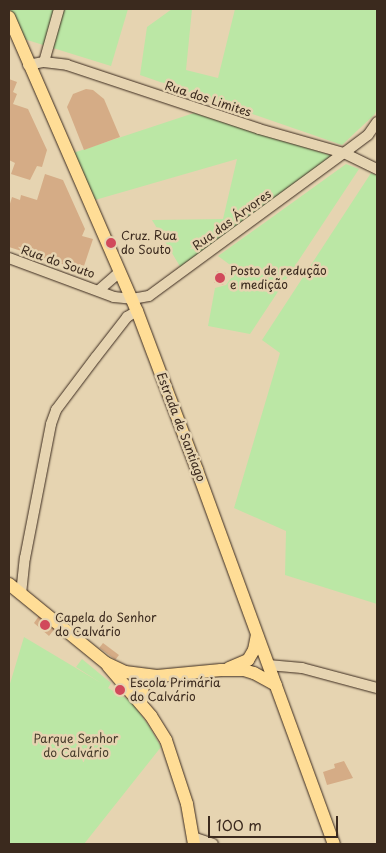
<!DOCTYPE html>
<meta charset="utf-8">
<style>
body{margin:0}
#map{position:relative;width:386px;height:853px;overflow:hidden;background:#e6d4b1;font-family:"Playpen Sans",sans-serif}
div>[style]{position:absolute}
[style*='--x']{left:calc(var(--x)*1px);top:calc(var(--y)*1px);width:calc(var(--w)*1px);rotate:calc(var(--a)*1deg)}
.green>*{inset:0;background:#bbe7a5}
.building>*{inset:0;background:#d5ac86;transform-origin:0 0}
.roads{filter:drop-shadow(0 0 1px #3b2a1e) drop-shadow(0 0 1px #3b2a1e)}
.minor>*{height:10px;margin:-5px;padding:0 5px;transform-origin:5px;border-radius:5px;background:#e6d4b1}
.major>*{height:12px;margin:-6px;padding:0 6px;transform-origin:6px;border-radius:6px;background:#ffdd96}
.dots>*{width:14px;height:14px;translate:-50% -50%;box-sizing:border-box;border:2px solid #e6d4b1;border-radius:50%}
span{translate:-50% -50%;white-space:nowrap;text-align:center;line-height:1.15;-webkit-text-stroke:5px #e6d4b1;paint-order:stroke}
.street-label{font-size:12px;color:#3b2a1e}
.poi-label{font-size:12px;color:#3b2a1e}
.left{translate:0 -50%;text-align:left}
.park-label{font-size:12px;color:#483d2c}
.frame{position:absolute;inset:0;border:10px solid #3b2a1e;pointer-events:none}
.scale{position:absolute;left:208px;top:816px;width:130px;height:22px;box-sizing:border-box;border:2px solid #3b2a1e;border-top:0;padding-left:6px;font-size:15px;line-height:18px;white-space:nowrap;color:#3b2a1e;-webkit-text-stroke:4px #e6d4b1;paint-order:stroke}
</style>
<div id="map">
<div class="green">
<i style="clip-path:polygon(10px 9px,128px 9px,111px 66px,24px 39px)"></i>
<i style="clip-path:polygon(172px 9px,192px 9px,186px 70px,218px 78px,235px 9px,377px 9px,377px 108px,375px 114px,342px 145px,140px 75px,147px 27px)"></i>
<i style="clip-path:polygon(194px 113px,333px 156px,181px 268px,152px 220px,223px 219px,237px 159px,95px 200px,73px 153px)"></i>
<i style="clip-path:polygon(346px 164px,359px 169px,250px 334px,208px 326px,215px 288px,226px 285px,237px 270px,218px 256px)"></i>
<i style="clip-path:polygon(371px 173px,377px 175px,377px 604px,285px 575px,286px 531px,234px 508px,280px 353px,262px 340px)"></i>
<i style="clip-path:polygon(24px 637px,101px 683px,76px 667px,82px 659px,111px 683px,108px 688px,131px 701px,149px 726px,161px 747px,84px 844px,9px 844px,9px 687px)"></i>
</div>
<div class="building">
<i style="clip-path:polygon(9px 79px,17px 82px,13px 92px,17px 94px,13px 104px,28px 109px,47px 150px,42px 167px,37px 166px,30px 180px,11px 174px,15px 163px,9px 160px)"></i>
<i style="clip-path:polygon(86px 89px,93px 90px,104px 99px,120px 137px,84px 150px,67px 107px,73px 94px)"></i>
<i style="clip-path:polygon(45px 174px,63px 180px,85px 229px,82px 236px,93px 239px,84px 266px,79px 264px,77px 269px,9px 247px,9px 207px,12px 197px,20px 200px,21px 195px,37px 200px)"></i>
<i style="left:217px;top:271px;width:9px;height:12px;rotate:13deg"></i>
<i style="clip-path:polygon(41px 613px,56px 627px,49px 636px,34px 623px)"></i>
<i style="left:103px;top:643px;width:20px;height:6px;rotate:37deg"></i>
<i style="clip-path:polygon(344px 761px,353px 778px,327px 785px,323px 772px,335px 768px,334px 764px)"></i>
</div>
<div class="roads">
<div class="minor">
<i style="--x:44;--y:62;--w:55;--a:-74.2"></i>
<i style="--x:28;--y:65;--w:16;--a:-11"></i>
<i style="--x:44;--y:62;--w:23;--a:7"></i>
<i style="--x:67;--y:65;--w:202;--a:18.4"></i>
<i style="--x:259;--y:129;--w:88;--a:15.8"></i>
<i style="--x:344;--y:153;--w:37;--a:26"></i>
<i style="--x:9;--y:258;--w:112;--a:20.4"></i>
<i style="--x:114;--y:297;--w:18;--a:6"></i>
<i style="--x:132;--y:299;--w:17;--a:-10"></i>
<i style="--x:149;--y:296;--w:242;--a:-36.3"></i>
<i style="--x:344;--y:153;--w:30;--a:-37"></i>
<i style="--x:368;--y:135;--w:16;--a:-55"></i>
<i style="--x:99;--y:290;--w:28;--a:-41"></i>
<i style="--x:21;--y:594;--w:36;--a:-84"></i>
<i style="--x:25;--y:558;--w:136;--a:-79"></i>
<i style="--x:51;--y:424;--w:15;--a:-70"></i>
<i style="--x:56;--y:410;--w:66;--a:-53"></i>
<i style="--x:96;--y:357;--w:51;--a:-52.2"></i>
<i style="--x:127;--y:317;--w:12;--a:-31"></i>
<i style="--x:268;--y:665;--w:34;--a:5"></i>
<i style="--x:302;--y:668;--w:78;--a:14.9"></i>
<i style="--x:193;--y:837;--w:21;--a:19"></i>
</div>
<div class="major">
<i style="--x:9;--y:17;--w:321;--a:66.5"></i>
<i style="--x:137;--y:311;--w:170;--a:69.3"></i>
<i style="--x:197;--y:470;--w:398;--a:69.9"></i>
<i style="--x:9;--y:584;--w:125;--a:39.2"></i>
<i style="--x:106;--y:663;--w:21;--a:25"></i>
<i style="--x:125;--y:672;--w:32;--a:7"></i>
<i style="--x:157;--y:676;--w:64;--a:-5.4"></i>
<i style="--x:221;--y:670;--w:23;--a:0"></i>
<i style="--x:244;--y:670;--w:10;--a:17"></i>
<i style="--x:254;--y:673;--w:25;--a:29"></i>
<i style="--x:108;--y:666;--w:66;--a:49.3"></i>
<i style="--x:151;--y:716;--w:28;--a:58"></i>
<i style="--x:166;--y:740;--w:67;--a:71.8"></i>
<i style="--x:187;--y:804;--w:41;--a:80.1"></i>
<i style="--x:229;--y:668;--w:21;--a:-23"></i>
<i style="--x:248;--y:660;--w:12;--a:-59"></i>
<i style="--x:254;--y:650;--w:15;--a:-79"></i>
<i style="--x:141;--y:704;--w:18;--a:-84"></i>
<i style="--x:143;--y:686;--w:8;--a:-50"></i>
<i style="--x:148;--y:680;--w:10;--a:-24"></i>
</div>
</div>
<div class="dots">
<i style="left:111px;top:243px;background:#d1495b"></i>
<i style="left:220px;top:278px;background:#d1495b"></i>
<i style="left:45px;top:625px;background:#d1495b"></i>
<i style="left:120px;top:690px;background:#d1495b"></i>
</div>
<div class="street-label">
<span style="left:208px;top:99px;rotate:18deg">Rua dos Limites</span>
<span style="left:232px;top:220px;rotate:-36deg">Rua das Árvores</span>
<span style="left:58px;top:262px;rotate:19deg">Rua do Souto</span>
<span style="left:181px;top:427px;rotate:69deg">Estrada de Santiago</span>
</div>
<div class="poi-label">
<span class="left" style="left:121px;top:243px">Cruz. Rua<br>do Souto</span>
<span class="left" style="left:230px;top:278px">Posto de redução<br>e medição</span>
<span class="left" style="left:55px;top:625px">Capela do Senhor<br>do Calvário</span>
<span class="left" style="left:130px;top:690px">Escola Primária<br>do Calvário</span>
</div>
<div class="park-label">
<span style="left:76px;top:746px">Parque Senhor<br>do Calvário</span>
</div>
<div class="frame"></div>
<div class="scale">100 m</div>
</div>
